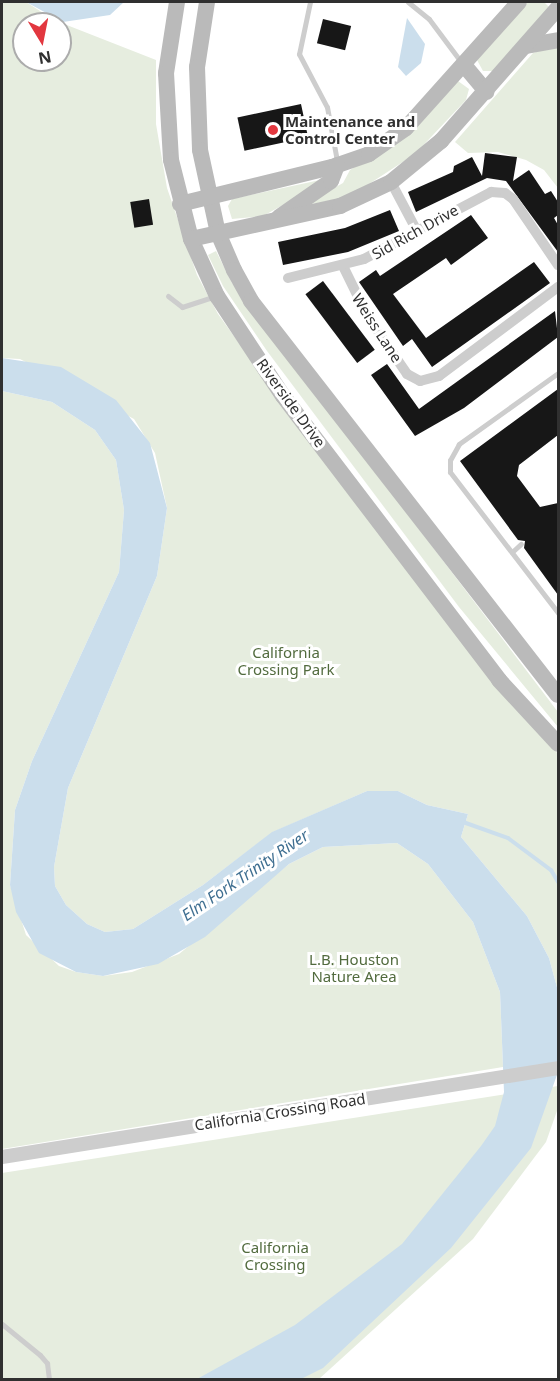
<!DOCTYPE html>
<style>
body{margin:0}
#map{position:relative;width:560px;height:1381px;overflow:hidden;background:#fff;font-family:"Noto Sans",sans-serif}
div>[style]{position:absolute}
[style*='--x']{left:calc(var(--x)*1px);top:calc(var(--y)*1px);width:calc(var(--w)*1px);rotate:calc(var(--a)*1deg)}
.green>*{inset:0;background:#e6eddf}
.water>*{inset:0;background:#cbdeec}
.stream>*{height:4px;margin:-2px;padding:0 2px;transform-origin:2px;border-radius:2px;background:#cbdeec}
.building>*{inset:0;background:#171717;transform-origin:0 0}
.service>*{height:5px;margin:-2.5px;padding:0 2.5px;transform-origin:2.5px;border-radius:2.5px;background:#cdcdcd}
.minor>*{height:10px;margin:-5px;padding:0 5px;transform-origin:5px;border-radius:5px;background:#cdcdcd}
.tertiary>*{height:14px;margin:-7px;padding:0 7px;transform-origin:7px;border-radius:7px;background:#cdcdcd}
.secondary>*{height:16px;margin:-8px;padding:0 8px;transform-origin:8px;border-radius:8px;background:#bababa}
.dots>*{width:16px;height:16px;translate:-50% -50%;box-sizing:border-box;border:3px solid #fff;border-radius:50%}
span{translate:-50% -50%;white-space:nowrap;text-align:center;line-height:1.15;-webkit-text-stroke:6px #fff;paint-order:stroke}
.poi-label{font-size:15px;color:#303030;font-weight:700}
.left{translate:0 -50%;text-align:left}
.street-label{font-size:15px;color:#303030}
.park-label{font-size:15px;color:#526b3e}
.water-label{font-size:16px;color:#3f6f91;font-style:italic}
.frame{position:absolute;inset:0;border:3px solid #303030;pointer-events:none}
.north{position:absolute;left:12px;top:12px;width:60px;height:60px;box-sizing:border-box;background:#fff;border:2px solid #acacac;border-radius:50%;rotate:170deg;font-size:16px;font-weight:700;line-height:24px;text-align:center;color:#303030}
.north::after{content:'';display:block;margin:auto;width:21px;height:27px;background:#e2373f;clip-path:polygon(50% 0,100% 100%,50% 72%,0 100%)}
</style>
<div id="map">
<div class="green">
<i style="clip-path:polygon(evenodd,2px 2px,26px 2px,54px 20px,156px 60px,156px 124px,167px 188px,197px 275px,218px 314px,282px 403px,558px 754px,558px 991px,549px 958px,527px 916px,461px 837px,468px 814px,427px 805px,398px 791px,367px 791px,273px 832px,203px 885px,133px 929px,105px 932px,87px 924px,66px 905px,55px 886px,54px 867px,68px 788px,157px 576px,167px 508px,155px 453px,134px 419px,20px 359px,2px 358px,2px 2px,24px 24px,60px 24px,60px 60px,24px 60px,24px 24px)"></i>
<i style="clip-path:polygon(528px 2px,544px 2px,549px 7px,495px 71px,483px 71px,477px 60px)"></i>
<i style="clip-path:polygon(558px 45px,558px 188px,544px 170px,526px 160px,498px 152px,468px 153px,455px 142px,533px 53px)"></i>
<i style="clip-path:polygon(458px 81px,469px 89px,466px 100px,415px 154px,349px 197px,302px 206px,343px 183px,350px 170px,416px 128px)"></i>
<i style="clip-path:polygon(320px 180px,321px 184px,263px 216px,232px 219px,228px 206px,232px 199px)"></i>
<i style="clip-path:polygon(216px 251px,232px 283px,558px 712px,558px 727px,459px 607px,267px 351px,223px 286px,208px 255px)"></i>
<i style="clip-path:polygon(2px 391px,52px 402px,95px 430px,116px 460px,124px 510px,119px 572px,32px 761px,15px 810px,10px 885px,26px 935px,59px 966px,76px 972px,103px 976px,132px 972px,179px 954px,289px 864px,323px 847px,397px 843px,428px 864px,473px 922px,500px 992px,503px 1067px,2px 1149px)"></i>
<i style="clip-path:polygon(558px 1086px,558px 1108px,546px 1142px,473px 1239px,319px 1379px,2px 1379px,2px 1173px)"></i>
</div>
<div class="water">
<i style="clip-path:polygon(26px 2px,124px 2px,110px 15px,63px 22px)"></i>
<i style="clip-path:polygon(407px 18px,425px 44px,421px 63px,406px 76px,398px 67px)"></i>
<i style="clip-path:polygon(2px 358px,61px 367px,116px 400px,150px 443px,167px 508px,157px 576px,68px 788px,54px 867px,55px 886px,66px 905px,87px 924px,105px 932px,133px 929px,203px 885px,272px 832px,367px 791px,398px 791px,427px 805px,468px 814px,461px 837px,527px 916px,549px 958px,558px 991px,558px 1072px,531px 1148px,451px 1248px,323px 1368px,301px 1379px,197px 1379px,295px 1325px,402px 1244px,481px 1146px,495px 1126px,504px 1092px,500px 992px,473px 922px,428px 864px,397px 843px,323px 847px,289px 864px,205px 937px,158px 964px,103px 976px,76px 972px,39px 953px,16px 912px,10px 885px,15px 810px,32px 761px,119px 572px,124px 510px,116px 460px,95px 430px,52px 402px,2px 391px)"></i>
</div>
<div class="stream">
<i style="--x:463;--y:822;--w:48;--a:19.6"></i>
<i style="--x:508;--y:838;--w:54;--a:36.7"></i>
<i style="--x:551;--y:870;--w:14;--a:60"></i>
</div>
<div class="building">
<i style="left:323px;top:19px;width:29px;height:25px;rotate:14deg"></i>
<i style="left:301px;top:104px;width:34px;height:65px;rotate:78deg"></i>
<i style="clip-path:polygon(485px 153px,517px 157px,513px 181px,529px 170px,545px 194px,551px 191px,558px 202px,558px 215px,554px 218px,558px 225px,558px 252px,506px 181px,487px 178px,416px 212px,408px 192px,453px 172px,454px 166px,472px 157px,482px 176px)"></i>
<i style="left:149px;top:199px;width:26px;height:19px;rotate:81deg"></i>
<i style="clip-path:polygon(390px 210px,399px 231px,348px 252px,283px 265px,278px 242px,345px 228px)"></i>
<i style="clip-path:polygon(471px 215px,488px 238px,451px 265px,446px 258px,393px 294px,426px 338px,534px 262px,550px 283px,432px 367px,412px 339px,403px 346px,359px 282px,376px 270px,380px 276px)"></i>
<i style="left:323px;top:281px;width:86px;height:22px;rotate:53deg"></i>
<i style="clip-path:polygon(555px 311px,558px 337px,464px 408px,415px 436px,371px 375px,387px 364px,419px 409px)"></i>
<i style="clip-path:polygon(558px 389px,558px 435px,519px 465px,517px 476px,540px 507px,558px 503px,558px 595px,524px 548px,525px 541px,518px 540px,460px 461px)"></i>
</div>
<div class="service">
<i style="--x:310;--y:2;--w:53;--a:101.9"></i>
<i style="--x:299;--y:54;--w:60;--a:62.2"></i>
<i style="--x:327;--y:107;--w:55;--a:79.5"></i>
<i style="--x:408;--y:2;--w:27;--a:39"></i>
<i style="--x:429;--y:19;--w:54;--a:53.3"></i>
<i style="--x:168;--y:296;--w:18;--a:38"></i>
<i style="--x:182;--y:307;--w:35;--a:-18"></i>
<i style="--x:558;--y:373;--w:122;--a:144.4"></i>
<i style="--x:459;--y:444;--w:18;--a:119"></i>
<i style="--x:450;--y:460;--w:12;--a:90"></i>
<i style="--x:450;--y:472;--w:178;--a:52.5"></i>
<i style="--x:512;--y:552;--w:12;--a:-42"></i>
<i style="--x:2;--y:1324;--w:49;--a:39.2"></i>
<i style="--x:40;--y:1355;--w:11;--a:49"></i>
<i style="--x:47;--y:1363;--w:17;--a:83"></i>
</div>
<div class="minor">
<i style="--x:391;--y:182;--w:58;--a:62.1"></i>
<i style="--x:343;--y:266;--w:57;--a:63.9"></i>
<i style="--x:368;--y:317;--w:69;--a:55.6"></i>
<i style="--x:407;--y:374;--w:15;--a:28"></i>
<i style="--x:420;--y:381;--w:20;--a:-15"></i>
<i style="--x:439;--y:376;--w:149;--a:-36.8"></i>
<i style="--x:288;--y:278;--w:78;--a:-14"></i>
<i style="--x:364;--y:259;--w:144;--a:-27.8"></i>
<i style="--x:491;--y:192;--w:14;--a:4"></i>
<i style="--x:505;--y:193;--w:10;--a:37"></i>
<i style="--x:513;--y:199;--w:80;--a:55.7"></i>
</div>
<div class="tertiary">
<i style="--x:2;--y:1157;--w:563;--a:-9.09"></i>
</div>
<div class="secondary">
<i style="--x:177;--y:2;--w:72;--a:98.8"></i>
<i style="--x:166;--y:73;--w:87;--a:86.7"></i>
<i style="--x:171;--y:160;--w:81;--a:75.8"></i>
<i style="--x:191;--y:239;--w:63;--a:65.5"></i>
<i style="--x:217;--y:296;--w:120;--a:56.6"></i>
<i style="--x:283;--y:396;--w:357;--a:52.7"></i>
<i style="--x:499;--y:680;--w:87;--a:47.3"></i>
<i style="--x:207;--y:2;--w:66;--a:98.7"></i>
<i style="--x:197;--y:67;--w:83;--a:87.9"></i>
<i style="--x:200;--y:150;--w:85;--a:77.8"></i>
<i style="--x:218;--y:233;--w:40;--a:66.6"></i>
<i style="--x:234;--y:270;--w:35;--a:61"></i>
<i style="--x:251;--y:301;--w:499;--a:52.1"></i>
<i style="--x:525;--y:46;--w:34;--a:-10"></i>
<i style="--x:464;--y:65;--w:35;--a:50"></i>
<i style="--x:180;--y:204;--w:156;--a:-13.7"></i>
<i style="--x:332;--y:167;--w:39;--a:-19"></i>
<i style="--x:369;--y:154;--w:45;--a:-35.1"></i>
<i style="--x:406;--y:128;--w:169;--a:-48.1"></i>
<i style="--x:279;--y:217;--w:63;--a:-34.7"></i>
<i style="--x:331;--y:181;--w:17;--a:-69"></i>
<i style="--x:191;--y:239;--w:153;--a:-12.5"></i>
<i style="--x:340;--y:206;--w:56;--a:-25.2"></i>
<i style="--x:391;--y:182;--w:65;--a:-39.4"></i>
<i style="--x:441;--y:141;--w:177;--a:-48.7"></i>
</div>
<div class="dots">
<i style="left:273px;top:130px;background:#e2373f"></i>
</div>
<div class="poi-label">
<span class="left" style="left:285px;top:130px">Maintenance and<br>Control Center</span>
</div>
<div class="street-label">
<span style="left:415px;top:232px;rotate:-29deg">Sid Rich Drive</span>
<span style="left:377px;top:328px;rotate:57deg">Weiss Lane</span>
<span style="left:291px;top:403px;rotate:54deg">Riverside Drive</span>
<span style="left:280px;top:1112px;rotate:-9deg">California Crossing Road</span>
</div>
<div class="park-label">
<span style="left:286px;top:661px">California<br>Crossing Park</span>
<span style="left:354px;top:968px">L.B. Houston<br>Nature Area</span>
<span style="left:275px;top:1256px">California<br>Crossing</span>
</div>
<div class="water-label">
<span style="left:245px;top:875px;rotate:-34deg">Elm Fork Trinity River</span>
</div>
<div class="frame"></div>
<div class="north">N</div>
</div>
